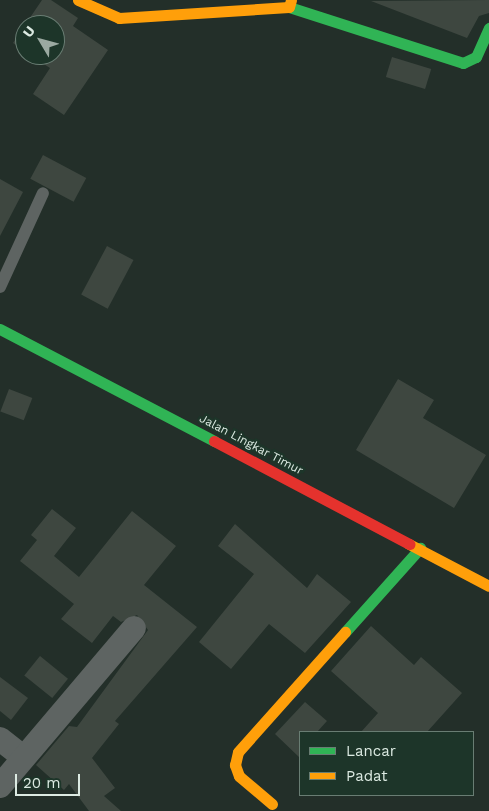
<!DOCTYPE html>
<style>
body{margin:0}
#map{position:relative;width:489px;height:811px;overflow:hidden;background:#232f29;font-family:"Work Sans",sans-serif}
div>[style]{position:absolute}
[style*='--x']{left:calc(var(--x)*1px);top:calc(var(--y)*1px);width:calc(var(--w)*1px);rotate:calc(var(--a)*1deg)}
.building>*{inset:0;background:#3e4740;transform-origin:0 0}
.lane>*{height:12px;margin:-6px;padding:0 6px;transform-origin:6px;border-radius:6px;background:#5e6462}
.street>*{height:24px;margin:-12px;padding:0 12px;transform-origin:12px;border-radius:12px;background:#5e6462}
.fast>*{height:11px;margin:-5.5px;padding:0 5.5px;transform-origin:5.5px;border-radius:5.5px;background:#30b455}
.slow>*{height:11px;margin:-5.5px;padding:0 5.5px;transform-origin:5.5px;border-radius:5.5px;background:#ff9f0a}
.jam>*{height:11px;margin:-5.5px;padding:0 5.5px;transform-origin:5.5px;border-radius:5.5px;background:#e5322d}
span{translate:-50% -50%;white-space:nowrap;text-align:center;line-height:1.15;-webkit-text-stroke:5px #1d3529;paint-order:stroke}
.street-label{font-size:12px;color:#dceae2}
.legend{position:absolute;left:299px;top:731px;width:175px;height:65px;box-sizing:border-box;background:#1d3529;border:1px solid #697d73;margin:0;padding:6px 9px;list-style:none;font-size:15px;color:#dceae2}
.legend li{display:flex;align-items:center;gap:10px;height:25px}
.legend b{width:25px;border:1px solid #697d73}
.north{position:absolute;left:15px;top:15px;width:50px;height:50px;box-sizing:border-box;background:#1d3529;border:1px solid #697d73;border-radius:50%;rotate:307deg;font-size:14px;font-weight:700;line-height:20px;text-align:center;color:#dceae2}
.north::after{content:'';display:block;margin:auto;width:18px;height:22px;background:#9ba9a1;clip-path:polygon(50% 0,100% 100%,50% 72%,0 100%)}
.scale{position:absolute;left:15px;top:774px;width:65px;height:22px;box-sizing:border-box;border:2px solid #dceae2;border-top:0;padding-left:6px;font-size:15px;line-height:18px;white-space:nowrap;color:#dceae2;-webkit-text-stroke:4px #1d3529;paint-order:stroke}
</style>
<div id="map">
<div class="building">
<i style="clip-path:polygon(42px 0,51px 0,78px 18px,73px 26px,108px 50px,64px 115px,33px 94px,50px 68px,30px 55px,55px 55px,55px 25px,25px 25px)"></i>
<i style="clip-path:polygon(489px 0,489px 13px,479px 16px,467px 38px,371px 1px)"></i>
<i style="clip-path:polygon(25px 25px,25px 51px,13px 43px)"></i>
<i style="left:392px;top:57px;width:41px;height:21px;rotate:17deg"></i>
<i style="left:43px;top:155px;width:49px;height:27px;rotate:28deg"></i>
<i style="clip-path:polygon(0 179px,23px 192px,0 236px)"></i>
<i style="left:107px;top:246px;width:30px;height:55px;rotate:28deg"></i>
<i style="clip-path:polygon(398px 379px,434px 400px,423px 418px,486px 455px,454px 508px,356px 450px)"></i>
<i style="left:9px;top:389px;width:25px;height:24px;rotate:21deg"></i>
<i style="clip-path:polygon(52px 509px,76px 528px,54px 556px,79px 577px,132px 511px,176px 546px,144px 585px,197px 627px,115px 721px,119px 724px,92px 758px,115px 788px,104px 796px,121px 811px,89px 811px,69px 784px,64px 790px,36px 765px,69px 726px,77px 727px,148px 630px,137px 615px,121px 622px,113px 616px,92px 643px,61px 619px,74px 604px,20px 561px,37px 540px,31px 535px)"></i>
<i style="clip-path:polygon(235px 524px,307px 588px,317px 574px,351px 602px,305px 653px,269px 624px,231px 669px,199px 642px,254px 574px,218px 546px)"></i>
<i style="clip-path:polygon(371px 626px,414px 665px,421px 657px,462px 693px,427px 732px,361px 732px,378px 713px,331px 671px)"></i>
<i style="left:40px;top:656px;width:36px;height:25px;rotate:39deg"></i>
<i style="clip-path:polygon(0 677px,28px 698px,11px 720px,0 711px)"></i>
<i style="clip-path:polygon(305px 702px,327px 721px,317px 732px,300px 732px,300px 758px,275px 734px)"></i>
</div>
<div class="lane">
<i style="--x:0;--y:287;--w:103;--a:-65.4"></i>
</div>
<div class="street">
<i style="--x:0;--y:739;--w:29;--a:38"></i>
<i style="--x:0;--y:786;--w:207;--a:-49.7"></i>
</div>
<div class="fast">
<i style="--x:289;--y:7;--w:183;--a:17.8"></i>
<i style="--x:463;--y:63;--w:14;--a:-25"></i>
<i style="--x:476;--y:57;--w:32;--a:-66"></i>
<i style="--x:0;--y:329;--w:242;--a:27.6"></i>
<i style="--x:345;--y:632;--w:113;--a:-48.2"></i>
</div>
<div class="slow">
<i style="--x:78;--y:0;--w:45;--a:23.7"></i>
<i style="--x:119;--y:18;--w:170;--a:-3.7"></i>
<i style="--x:289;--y:7;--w:7;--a:-74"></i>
<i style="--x:409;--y:544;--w:90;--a:27.7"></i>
<i style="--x:272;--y:804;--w:43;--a:-139.7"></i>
<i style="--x:239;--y:776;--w:12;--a:-110"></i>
<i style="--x:235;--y:765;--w:13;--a:-77"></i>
<i style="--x:238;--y:752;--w:161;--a:-48.3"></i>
</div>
<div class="jam">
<i style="--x:214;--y:441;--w:221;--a:27.8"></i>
</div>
<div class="street-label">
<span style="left:251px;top:445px;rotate:28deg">Jalan Lingkar Timur</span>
</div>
<ul class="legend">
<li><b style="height:6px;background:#30b455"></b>Lancar</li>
<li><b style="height:6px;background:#ff9f0a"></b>Padat</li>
</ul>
<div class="north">U</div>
<div class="scale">20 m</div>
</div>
